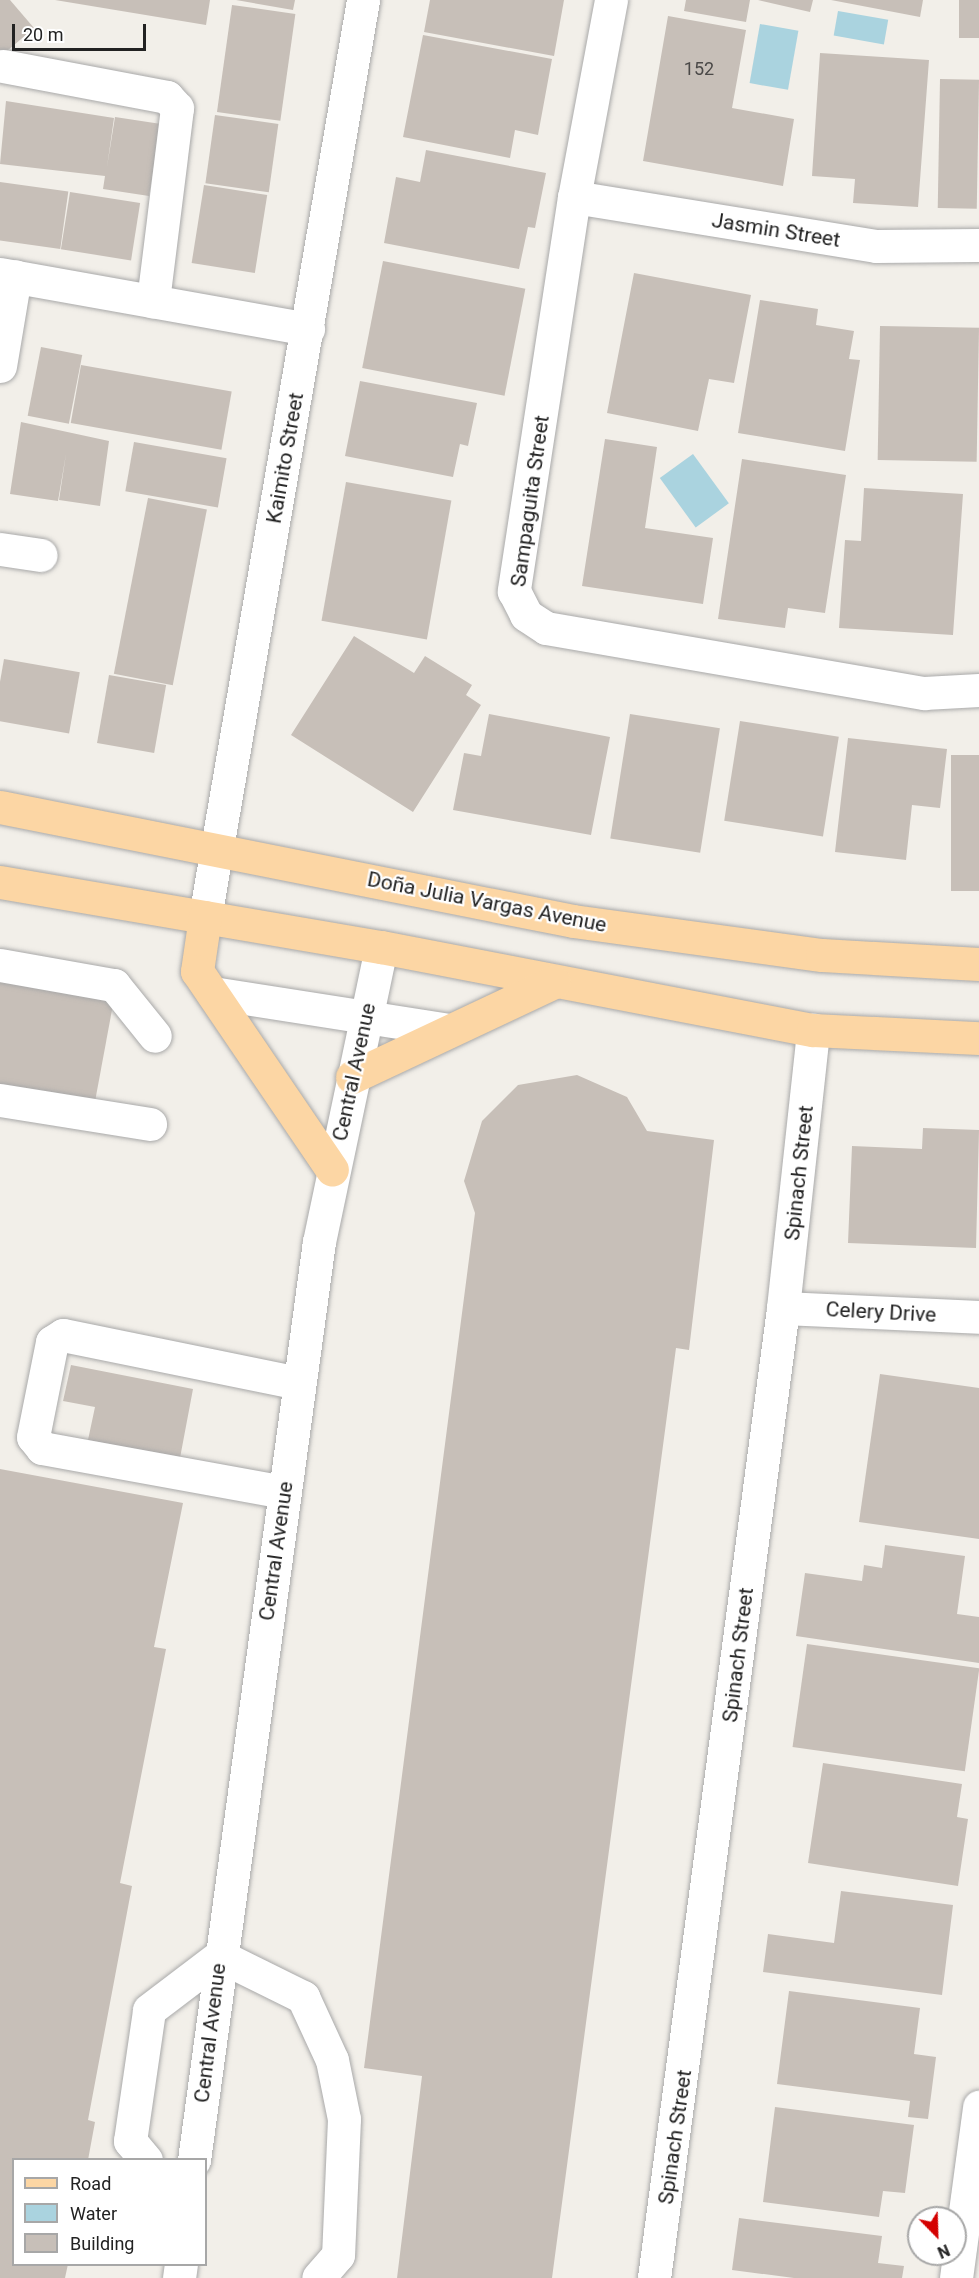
<!DOCTYPE html>
<meta charset="utf-8">
<style>
body{margin:0}
#map{position:relative;width:979px;height:2278px;overflow:hidden;background:#f2efe9;font-family:Roboto,sans-serif}
div>[style]{position:absolute}
[style*='--x']{left:calc(var(--x)*1px);top:calc(var(--y)*1px);width:calc(var(--w)*1px);rotate:calc(var(--a)*1deg)}
.water>*{inset:0;background:#aad3df;transform-origin:0 0}
.building>*{inset:0;background:#c7bfb8;transform-origin:0 0}
.roads{filter:drop-shadow(0 0 2px #a9a9a9) drop-shadow(0 0 2px #a9a9a9)}
.minor>*{height:33px;margin:-16.5px;padding:0 16.5px;transform-origin:16.5px;border-radius:16.5px;background:#fff}
.major>*{height:33px;margin:-16.5px;padding:0 16.5px;transform-origin:16.5px;border-radius:16.5px;background:#fcd6a4}
span{translate:-50% -50%;white-space:nowrap;text-align:center;line-height:1.15;-webkit-text-stroke:4.5px #fff;paint-order:stroke}
.number-label{font-size:18px;color:#4b4948}
.number-label span{-webkit-text-stroke-width:0}
.street-label{font-size:21px;color:#222}
.legend{position:absolute;left:12px;top:2158px;width:195px;height:108px;box-sizing:border-box;background:#fff;border:2px solid #a7a7a7;margin:0;padding:8px 10px;list-style:none;font-size:18px;color:#222}
.legend li{display:flex;align-items:center;gap:12px;height:30px}
.legend b{width:30px;border:2px solid #a7a7a7}
.north{position:absolute;left:907px;top:2206px;width:60px;height:60px;box-sizing:border-box;background:#fff;border:2px solid #a7a7a7;border-radius:50%;rotate:157deg;font-size:16px;font-weight:700;line-height:24px;text-align:center;color:#222}
.north::after{content:'';display:block;margin:auto;width:21px;height:27px;background:#d40000;clip-path:polygon(50% 0,100% 100%,50% 72%,0 100%)}
.scale{position:absolute;left:12px;top:24px;width:134px;height:27px;box-sizing:border-box;border:3px solid #222;border-top:0;padding-left:8px;font-size:18px;line-height:21px;white-space:nowrap;color:#222;-webkit-text-stroke:4px #fff;paint-order:stroke}
</style>
<div id="map">
<div class="water">
<i style="left:838px;top:11px;width:51px;height:25px;rotate:10deg"></i>
<i style="left:760px;top:24px;width:39px;height:60px;rotate:10deg"></i>
<i style="left:693px;top:454px;width:61px;height:41px;rotate:54deg"></i>
</div>
<div class="building">
<i style="clip-path:polygon(0 0,10px 0,34px 28px,0 57px)"></i>
<i style="clip-path:polygon(55px 0,210px 0,206px 25px)"></i>
<i style="clip-path:polygon(236px 0,295px 0,293px 10px)"></i>
<i style="clip-path:polygon(430px 0,564px 0,554px 56px,424px 32px)"></i>
<i style="clip-path:polygon(686px 0,750px 0,746px 22px,684px 11px)"></i>
<i style="clip-path:polygon(758px 0,813px 0,810px 12px)"></i>
<i style="clip-path:polygon(831px 0,923px 0,920px 17px)"></i>
<i style="left:959px;top:0;width:20px;height:38px"></i>
<i style="left:232px;top:5px;width:64px;height:108px;rotate:8deg"></i>
<i style="clip-path:polygon(668px 16px,746px 30px,732px 108px,794px 119px,783px 186px,643px 161px)"></i>
<i style="clip-path:polygon(423px 35px,552px 59px,538px 135px,515px 130px,510px 158px,403px 137px)"></i>
<i style="clip-path:polygon(820px 53px,929px 60px,918px 207px,853px 203px,855px 179px,812px 176px)"></i>
<i style="left:940px;top:79px;width:39px;height:129px;rotate:1deg"></i>
<i style="clip-path:polygon(6px 101px,114px 118px,107px 167px,115px 117px,161px 124px,149px 196px,103px 189px,105px 176px,0 164px)"></i>
<i style="left:215px;top:115px;width:64px;height:69px;rotate:8deg"></i>
<i style="clip-path:polygon(426px 150px,546px 173px,535px 228px,528px 227px,519px 269px,384px 243px,396px 177px,420px 182px)"></i>
<i style="left:0;top:182px;width:69px;height:58px;rotate:8deg"></i>
<i style="left:204px;top:185px;width:64px;height:79px;rotate:9deg"></i>
<i style="left:70px;top:192px;width:71px;height:58px;rotate:9deg"></i>
<i style="left:383px;top:261px;width:145px;height:109px;rotate:11deg"></i>
<i style="clip-path:polygon(634px 273px,751px 295px,734px 383px,709px 379px,698px 431px,607px 413px)"></i>
<i style="clip-path:polygon(760px 300px,818px 309px,816px 325px,854px 331px,849px 359px,860px 360px,845px 451px,738px 433px)"></i>
<i style="left:880px;top:326px;width:99px;height:134px;rotate:1deg"></i>
<i style="left:41px;top:347px;width:42px;height:70px;rotate:11deg"></i>
<i style="left:81px;top:365px;width:153px;height:59px;rotate:10deg"></i>
<i style="clip-path:polygon(360px 381px,477px 403px,468px 446px,460px 444px,453px 477px,345px 456px)"></i>
<i style="clip-path:polygon(21px 422px,109px 441px,100px 506px,59px 500px,66px 454px,58px 501px,10px 494px)"></i>
<i style="clip-path:polygon(605px 439px,657px 447px,645px 528px,713px 538px,703px 604px,582px 586px)"></i>
<i style="left:134px;top:442px;width:94px;height:50px;rotate:10deg"></i>
<i style="clip-path:polygon(742px 459px,846px 475px,825px 613px,788px 608px,785px 628px,718px 619px)"></i>
<i style="left:346px;top:482px;width:107px;height:141px;rotate:10deg"></i>
<i style="clip-path:polygon(864px 488px,963px 494px,953px 635px,839px 628px,845px 540px,861px 541px)"></i>
<i style="left:148px;top:498px;width:60px;height:179px;rotate:11deg"></i>
<i style="clip-path:polygon(354px 636px,414px 673px,425px 656px,472px 685px,466px 695px,481px 705px,413px 812px,291px 735px)"></i>
<i style="left:4px;top:659px;width:77px;height:62px;rotate:10deg"></i>
<i style="left:109px;top:675px;width:58px;height:69px;rotate:10deg"></i>
<i style="clip-path:polygon(489px 714px,610px 737px,591px 835px,453px 810px,464px 753px,481px 756px)"></i>
<i style="left:630px;top:714px;width:91px;height:126px;rotate:9deg"></i>
<i style="left:740px;top:721px;width:100px;height:101px;rotate:9deg"></i>
<i style="clip-path:polygon(848px 738px,947px 749px,940px 808px,912px 805px,906px 860px,835px 852px)"></i>
<i style="left:951px;top:755px;width:28px;height:136px"></i>
<i style="clip-path:polygon(0 978px,114px 999px,94px 1107px,0 1090px)"></i>
<i style="clip-path:polygon(577px 1075px,627px 1097px,647px 1131px,714px 1140px,689px 1350px,676px 1348px,552px 2278px,397px 2278px,422px 2076px,364px 2068px,475px 1213px,464px 1181px,482px 1121px,518px 1085px)"></i>
<i style="clip-path:polygon(923px 1128px,979px 1130px,976px 1248px,848px 1243px,852px 1146px,922px 1149px)"></i>
<i style="clip-path:polygon(71px 1365px,193px 1389px,180px 1458px,88px 1440px,95px 1407px,63px 1401px)"></i>
<i style="clip-path:polygon(880px 1374px,979px 1388px,979px 1539px,859px 1522px)"></i>
<i style="clip-path:polygon(0 1469px,183px 1503px,154px 1647px,166px 1649px,120px 1883px,132px 1886px,88px 2120px,95px 2122px,88px 2160px,14px 2160px,14px 2264px,68px 2264px,65px 2278px,0 2278px)"></i>
<i style="clip-path:polygon(885px 1545px,965px 1556px,957px 1614px,979px 1617px,979px 1663px,796px 1636px,805px 1573px,862px 1581px,864px 1565px,882px 1568px)"></i>
<i style="left:807px;top:1644px;width:174px;height:104px;rotate:8deg"></i>
<i style="clip-path:polygon(823px 1763px,962px 1784px,957px 1817px,968px 1819px,958px 1886px,808px 1863px)"></i>
<i style="clip-path:polygon(841px 1891px,953px 1905px,942px 1995px,763px 1972px,768px 1934px,834px 1943px)"></i>
<i style="clip-path:polygon(789px 1991px,920px 2008px,914px 2054px,936px 2057px,928px 2119px,908px 2117px,910px 2101px,777px 2084px)"></i>
<i style="clip-path:polygon(775px 2107px,914px 2125px,905px 2193px,883px 2191px,879px 2217px,763px 2202px)"></i>
<i style="clip-path:polygon(739px 2218px,882px 2236px,878px 2263px,904px 2266px,902px 2278px,794px 2278px,732px 2270px)"></i>
</div>
<div class="roads">
<div class="minor">
<i style="--x:611;--y:0;--w:200;--a:100.6"></i>
<i style="--x:574;--y:197;--w:399;--a:98.7"></i>
<i style="--x:514;--y:591;--w:27;--a:63"></i>
<i style="--x:526;--y:615;--w:24;--a:33"></i>
<i style="--x:546;--y:628;--w:384;--a:9.8"></i>
<i style="--x:924;--y:693;--w:55;--a:-3.1"></i>
<i style="--x:3;--y:66;--w:167;--a:10.7"></i>
<i style="--x:167;--y:97;--w:15;--a:48"></i>
<i style="--x:177;--y:108;--w:195;--a:97.1"></i>
<i style="--x:574;--y:197;--w:306;--a:9.2"></i>
<i style="--x:876;--y:246;--w:103;--a:-0.6"></i>
<i style="--x:0;--y:274;--w:313;--a:10.1"></i>
<i style="--x:0;--y:366;--w:91;--a:-80.5"></i>
<i style="--x:0;--y:549;--w:41;--a:8.3"></i>
<i style="--x:205;--y:917;--w:931;--a:-80.22"></i>
<i style="--x:0;--y:965;--w:116;--a:10"></i>
<i style="--x:114;--y:985;--w:65;--a:51.2"></i>
<i style="--x:213;--y:993;--w:234;--a:8.9"></i>
<i style="--x:0;--y:1100;--w:152;--a:9.1"></i>
<i style="--x:783;--y:1308;--w:196;--a:2.6"></i>
<i style="--x:284;--y:1492;--w:246;--a:-169.7"></i>
<i style="--x:42;--y:1448;--w:14;--a:-129"></i>
<i style="--x:33;--y:1437;--w:97;--a:-78.7"></i>
<i style="--x:52;--y:1342;--w:13;--a:-32"></i>
<i style="--x:63;--y:1335;--w:241;--a:11.5"></i>
<i style="--x:220;--y:1956;--w:93;--a:26.3"></i>
<i style="--x:303;--y:1997;--w:69;--a:65.3"></i>
<i style="--x:332;--y:2060;--w:60;--a:78.5"></i>
<i style="--x:344;--y:2119;--w:136;--a:92.5"></i>
<i style="--x:338;--y:2255;--w:30;--a:131"></i>
<i style="--x:146;--y:2160;--w:25;--a:-130"></i>
<i style="--x:130;--y:2141;--w:132;--a:-81.7"></i>
<i style="--x:149;--y:2010;--w:89;--a:-37.3"></i>
<i style="--x:194;--y:2160;--w:926;--a:-82.25"></i>
<i style="--x:319;--y:1242;--w:301;--a:-78.1"></i>
<i style="--x:179;--y:2278;--w:14;--a:-82"></i>
<i style="--x:654;--y:2278;--w:979;--a:-82.42"></i>
<i style="--x:783;--y:1308;--w:280;--a:-83.8"></i>
<i style="--x:956;--y:2278;--w:173;--a:-82.3"></i>
</div>
<div class="major">
<i style="--x:0;--y:807;--w:584;--a:11.25"></i>
<i style="--x:573;--y:921;--w:251;--a:7.8"></i>
<i style="--x:822;--y:955;--w:157;--a:3.3"></i>
<i style="--x:0;--y:882;--w:387;--a:9.7"></i>
<i style="--x:381;--y:947;--w:440;--a:10.9"></i>
<i style="--x:813;--y:1030;--w:166;--a:2.8"></i>
<i style="--x:205;--y:917;--w:55;--a:98.4"></i>
<i style="--x:197;--y:971;--w:240;--a:55.8"></i>
<i style="--x:352;--y:1077;--w:223;--a:-25.2"></i>
</div>
</div>
<div class="number-label">
<span style="left:699px;top:69px">152</span>
</div>
<div class="street-label">
<span style="left:776px;top:230px;rotate:9deg">Jasmin Street</span>
<span style="left:285px;top:458px;rotate:-80deg">Kaimito Street</span>
<span style="left:530px;top:501px;rotate:-82deg">Sampaguita Street</span>
<span style="left:487px;top:902px;rotate:11deg">Doña Julia Vargas Avenue</span>
<span style="left:354px;top:1072px;rotate:-78deg">Central Avenue</span>
<span style="left:799px;top:1173px;rotate:-84deg">Spinach Street</span>
<span style="left:881px;top:1312px;rotate:3deg">Celery Drive</span>
<span style="left:276px;top:1551px;rotate:-82deg">Central Avenue</span>
<span style="left:738px;top:1655px;rotate:-83deg">Spinach Street</span>
<span style="left:210px;top:2033px;rotate:-83deg">Central Avenue</span>
<span style="left:675px;top:2137px;rotate:-82deg">Spinach Street</span>
</div>
<ul class="legend">
<li><b style="height:8px;background:#fcd6a4"></b>Road</li>
<li><b style="height:16px;background:#aad3df"></b>Water</li>
<li><b style="height:16px;background:#c7bfb8"></b>Building</li>
</ul>
<div class="north">N</div>
<div class="scale">20 m</div>
</div>
